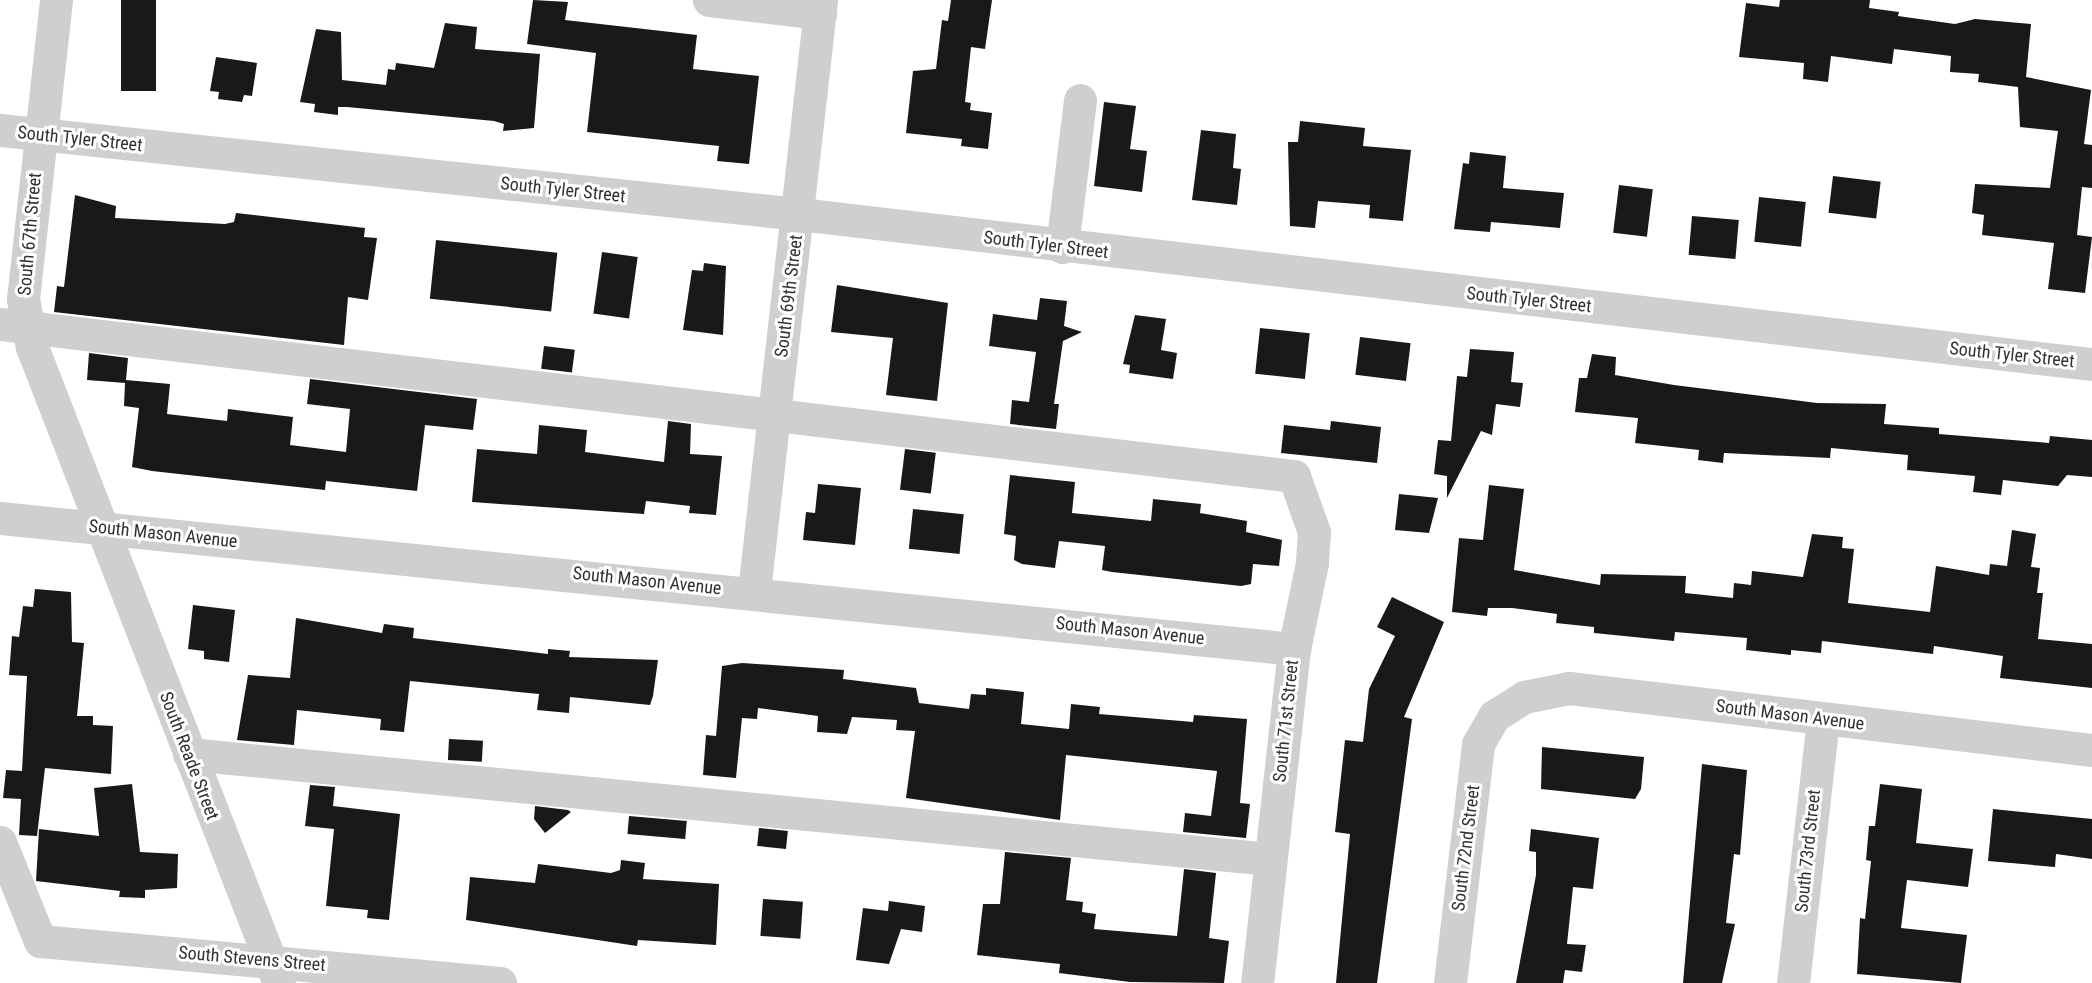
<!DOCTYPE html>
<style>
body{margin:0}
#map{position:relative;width:2092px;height:983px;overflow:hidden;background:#fff;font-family:"Roboto Condensed",sans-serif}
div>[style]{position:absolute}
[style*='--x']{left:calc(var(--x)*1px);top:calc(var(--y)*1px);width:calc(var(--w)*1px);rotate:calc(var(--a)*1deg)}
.building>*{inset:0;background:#191919;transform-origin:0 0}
.minor>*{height:33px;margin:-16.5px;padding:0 16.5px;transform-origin:16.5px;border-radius:16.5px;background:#cfcfcf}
span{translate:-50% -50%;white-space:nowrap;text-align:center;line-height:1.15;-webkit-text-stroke:6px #fff;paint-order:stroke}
.street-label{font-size:18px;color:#323232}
</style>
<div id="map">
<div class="building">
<i style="left:121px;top:0;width:35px;height:91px"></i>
<i style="clip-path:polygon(533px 0,568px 2px,565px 20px,697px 35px,693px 69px,759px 76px,749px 164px,717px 161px,719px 146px,587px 132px,596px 53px,527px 44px)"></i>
<i style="clip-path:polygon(951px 0,992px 0,985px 49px,971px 47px,965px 102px,971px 103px,970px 110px,992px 113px,988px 149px,961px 146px,962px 139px,906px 133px,913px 71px,936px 69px,942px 20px,948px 21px)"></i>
<i style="clip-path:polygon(1780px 0,1870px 0,1869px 8px,1899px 12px,1898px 16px,1955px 24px,1975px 19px,2031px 24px,2026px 77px,2091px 90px,2084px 144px,2092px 145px,2092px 188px,2082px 187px,2077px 235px,2092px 237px,2085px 293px,2048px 289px,2054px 243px,1982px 235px,1984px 215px,1972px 213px,1975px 184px,2050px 188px,2058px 131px,2020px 127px,2018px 87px,1978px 82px,1979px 74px,1950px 72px,1951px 56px,1894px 49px,1892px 64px,1831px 56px,1828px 82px,1803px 79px,1804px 63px,1739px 57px,1746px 3px,1779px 7px)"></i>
<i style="clip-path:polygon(445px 23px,477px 27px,475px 49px,540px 54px,534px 128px,503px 131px,504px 124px,494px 121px,347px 107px,338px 107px,338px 115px,314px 112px,315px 104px,300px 102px,316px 29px,341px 32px,342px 80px,386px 85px,388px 69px,395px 70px,396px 63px,434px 68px)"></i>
<i style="clip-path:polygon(216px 57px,257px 63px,252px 96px,244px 95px,242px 102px,218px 99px,219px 92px,210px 91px)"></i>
<i style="clip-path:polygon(1104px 102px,1136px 106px,1130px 149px,1147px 151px,1142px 192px,1094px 186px)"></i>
<i style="clip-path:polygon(1300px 121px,1365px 128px,1363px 146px,1411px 150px,1403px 221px,1369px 218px,1370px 205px,1318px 201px,1315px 228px,1290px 226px,1288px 142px,1298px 142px)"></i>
<i style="clip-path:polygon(1201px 130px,1236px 134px,1233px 168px,1241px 169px,1237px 205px,1192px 200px)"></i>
<i style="clip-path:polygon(1470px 152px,1506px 156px,1503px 188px,1564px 193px,1560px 228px,1491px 222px,1490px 232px,1454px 229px,1463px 163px,1469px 164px)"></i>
<i style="left:1833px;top:176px;width:48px;height:37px;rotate:7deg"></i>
<i style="left:1619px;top:185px;width:34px;height:48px;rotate:7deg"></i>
<i style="clip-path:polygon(75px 195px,116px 206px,115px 218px,225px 224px,234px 222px,236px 213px,365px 228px,364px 237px,377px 238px,368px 300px,348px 297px,344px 345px,54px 312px,57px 286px,64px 287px)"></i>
<i style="left:1759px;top:197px;width:47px;height:45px;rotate:6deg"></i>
<i style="left:1692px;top:216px;width:47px;height:39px;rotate:5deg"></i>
<i style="left:436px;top:240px;width:122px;height:59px;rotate:6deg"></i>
<i style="left:602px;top:252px;width:36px;height:62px;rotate:8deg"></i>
<i style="clip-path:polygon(704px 263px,726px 266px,723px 335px,683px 330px,692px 270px,703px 271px)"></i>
<i style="clip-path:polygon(837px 285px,948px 303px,937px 401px,886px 395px,893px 338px,831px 332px)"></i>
<i style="clip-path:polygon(1040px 298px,1067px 301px,1064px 326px,1082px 332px,1063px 341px,1054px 404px,1059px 404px,1056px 429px,1010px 424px,1012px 400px,1029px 402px,1036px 352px,989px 346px,993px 314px,1037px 320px)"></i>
<i style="clip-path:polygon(1135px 315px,1166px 319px,1161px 350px,1177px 353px,1173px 379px,1129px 373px,1130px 365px,1123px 364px)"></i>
<i style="left:1260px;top:328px;width:50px;height:46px;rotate:6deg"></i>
<i style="left:1360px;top:337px;width:51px;height:38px;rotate:7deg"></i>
<i style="left:544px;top:346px;width:31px;height:23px;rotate:7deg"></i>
<i style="clip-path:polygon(1470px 349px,1514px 352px,1511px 382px,1523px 383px,1520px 407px,1496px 404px,1492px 435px,1481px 431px,1447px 498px,1447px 476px,1434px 474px,1438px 440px,1451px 441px,1457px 376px,1467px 377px)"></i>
<i style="clip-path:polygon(89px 353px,128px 358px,126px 380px,170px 384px,167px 414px,227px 421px,228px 409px,293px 417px,290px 445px,346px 452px,350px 409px,307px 404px,310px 379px,477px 399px,473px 430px,425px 425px,417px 491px,326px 481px,325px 490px,152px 471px,132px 467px,139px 408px,124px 406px,125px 383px,87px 380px)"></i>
<i style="clip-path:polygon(1592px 354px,1616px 357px,1615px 375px,1674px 385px,1817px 403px,1886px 404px,1884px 424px,1939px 428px,1939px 434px,2049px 443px,2050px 436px,2092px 440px,2092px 477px,2067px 475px,2058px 486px,2003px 480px,2001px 495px,1973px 492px,1975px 476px,1907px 470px,1908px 455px,1831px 448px,1830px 458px,1724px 453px,1723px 463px,1698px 460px,1699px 450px,1635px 443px,1638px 418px,1575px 412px,1579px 378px,1587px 378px)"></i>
<i style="clip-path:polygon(668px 421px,691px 424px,690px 454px,722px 456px,716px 515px,689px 513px,690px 506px,646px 501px,644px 514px,472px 502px,477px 449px,537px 454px,539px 425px,587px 430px,585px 452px,664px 462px)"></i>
<i style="clip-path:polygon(1331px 421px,1381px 427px,1377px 463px,1281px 453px,1284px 425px,1330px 430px)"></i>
<i style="left:905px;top:449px;width:31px;height:41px;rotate:7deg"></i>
<i style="clip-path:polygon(1010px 475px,1075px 482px,1072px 513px,1151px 521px,1153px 499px,1201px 504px,1200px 513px,1247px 521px,1246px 532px,1282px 540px,1279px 566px,1253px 564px,1251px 584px,1241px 586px,1112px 572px,1102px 570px,1105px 546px,1059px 541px,1055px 568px,1022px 564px,1014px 560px,1016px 536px,1004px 534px)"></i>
<i style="clip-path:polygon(818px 484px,861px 488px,855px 545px,803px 540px,806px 512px,815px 513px)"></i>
<i style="clip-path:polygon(1489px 485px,1524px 489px,1514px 570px,1600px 585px,1601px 574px,1686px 576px,1685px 593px,1733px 598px,1734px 583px,1751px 585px,1752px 571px,1803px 577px,1812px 534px,1843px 537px,1842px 548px,1854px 549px,1848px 603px,1930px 612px,1936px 566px,1989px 575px,1990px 564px,2007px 566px,2012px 530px,2036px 534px,2031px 567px,2040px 568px,2037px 593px,2043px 593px,2038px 639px,2092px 644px,2092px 688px,2000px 678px,2003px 656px,1934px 646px,1933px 654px,1822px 641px,1821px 653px,1791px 650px,1791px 655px,1746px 650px,1747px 638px,1675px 632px,1674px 641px,1594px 633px,1594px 627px,1556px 623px,1557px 614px,1512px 608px,1488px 608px,1487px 616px,1452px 612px,1459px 538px,1483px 540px)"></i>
<i style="clip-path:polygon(1399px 494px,1438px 498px,1429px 533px,1395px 530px)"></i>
<i style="left:913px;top:509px;width:51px;height:40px;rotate:6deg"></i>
<i style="clip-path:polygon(35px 589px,71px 592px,72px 642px,84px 643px,77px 716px,93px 716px,93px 725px,113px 726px,111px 774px,45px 768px,37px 836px,19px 835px,21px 799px,3px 798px,6px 770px,22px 771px,27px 676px,9px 675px,12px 636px,19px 637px,23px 606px,33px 607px)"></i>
<i style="clip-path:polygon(1392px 597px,1444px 622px,1404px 717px,1412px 719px,1377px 983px,1336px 983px,1350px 834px,1335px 832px,1345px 740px,1363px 742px,1369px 689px,1395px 636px,1377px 627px)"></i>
<i style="clip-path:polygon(193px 605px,235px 610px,229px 662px,204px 659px,204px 651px,188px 649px)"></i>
<i style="clip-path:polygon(296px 618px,382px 633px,384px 624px,414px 628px,413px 638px,548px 654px,548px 649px,570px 651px,569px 657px,658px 660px,653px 696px,650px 705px,570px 697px,569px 713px,537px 710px,539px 694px,410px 681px,404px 732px,380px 730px,381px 719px,297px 710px,294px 745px,237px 740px,248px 675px,290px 678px)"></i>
<i style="clip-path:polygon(742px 663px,844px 670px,843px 679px,916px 688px,919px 703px,969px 709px,971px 694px,986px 695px,986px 688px,1024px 692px,1021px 724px,1069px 729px,1071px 704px,1100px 707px,1099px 714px,1193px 722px,1194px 715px,1247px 719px,1240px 803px,1250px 804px,1246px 838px,1183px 832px,1185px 813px,1211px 816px,1217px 771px,1066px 755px,1060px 820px,906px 798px,915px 731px,896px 730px,897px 720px,852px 717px,847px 734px,817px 732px,818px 716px,758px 708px,757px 719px,742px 718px,736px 778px,703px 775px,706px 735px,716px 736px,722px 666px)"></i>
<i style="left:449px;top:739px;width:34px;height:21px;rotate:3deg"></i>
<i style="clip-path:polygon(1542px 747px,1644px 757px,1641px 789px,1635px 799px,1541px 789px)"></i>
<i style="clip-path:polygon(1702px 764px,1747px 770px,1740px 855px,1734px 854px,1726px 923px,1735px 924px,1722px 983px,1683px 983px)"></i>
<i style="clip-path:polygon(132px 784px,140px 852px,178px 854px,177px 888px,145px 890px,145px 898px,119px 897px,120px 891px,36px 881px,39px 829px,99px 836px,94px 788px)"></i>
<i style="clip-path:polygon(1880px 784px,1922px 789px,1916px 843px,1973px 849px,1968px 887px,1907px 880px,1901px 928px,1967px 935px,1961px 983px,1857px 974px,1860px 918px,1865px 919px,1871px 861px,1866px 860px,1869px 826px,1875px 826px)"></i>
<i style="clip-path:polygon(310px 785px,335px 787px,333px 806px,400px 814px,389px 920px,367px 918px,368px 910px,326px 906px,334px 829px,305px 826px)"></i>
<i style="clip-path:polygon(535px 806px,568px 810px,571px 812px,545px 833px,534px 819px)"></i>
<i style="clip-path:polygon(1993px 809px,2092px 819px,2092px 859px,2056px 854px,2055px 867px,1988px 861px)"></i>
<i style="left:629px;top:816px;width:58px;height:18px;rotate:5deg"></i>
<i style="left:759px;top:828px;width:29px;height:18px;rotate:6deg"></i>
<i style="clip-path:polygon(1531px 829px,1599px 838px,1593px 889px,1573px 887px,1567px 944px,1586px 945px,1582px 972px,1565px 970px,1563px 983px,1516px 983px,1536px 875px,1536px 852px,1529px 851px)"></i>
<i style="clip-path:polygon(1005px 852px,1071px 858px,1066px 900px,1083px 902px,1082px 912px,1096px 914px,1094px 929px,1177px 936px,1184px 869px,1216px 873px,1209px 938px,1229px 941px,1224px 983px,1130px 982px,1059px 973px,1060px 964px,977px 955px,983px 904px,1000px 904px)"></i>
<i style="clip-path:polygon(621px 860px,645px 863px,643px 879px,719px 884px,716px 945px,638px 940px,637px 946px,466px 920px,470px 877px,535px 883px,538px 864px,611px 873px,620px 870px)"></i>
<i style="left:763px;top:899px;width:40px;height:37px;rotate:4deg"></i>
<i style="clip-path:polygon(889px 901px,925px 906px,922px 932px,901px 929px,889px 964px,856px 960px,863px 908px,888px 911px)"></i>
</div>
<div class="minor">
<i style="--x:56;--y:0;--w:301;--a:96.3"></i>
<i style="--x:23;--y:299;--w:49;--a:79.4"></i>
<i style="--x:32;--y:347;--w:682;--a:68.78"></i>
<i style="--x:709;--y:0;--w:112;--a:6.7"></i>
<i style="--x:0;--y:130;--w:803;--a:6"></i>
<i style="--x:799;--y:214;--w:1302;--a:6.62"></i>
<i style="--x:1062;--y:247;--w:148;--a:-83"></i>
<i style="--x:0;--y:324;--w:1303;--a:6.7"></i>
<i style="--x:1294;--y:476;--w:59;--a:70.3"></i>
<i style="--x:1314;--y:532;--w:31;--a:94"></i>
<i style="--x:1312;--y:563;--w:88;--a:101.8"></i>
<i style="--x:1294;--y:649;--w:336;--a:96.3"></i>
<i style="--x:0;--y:518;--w:1301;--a:5.78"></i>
<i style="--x:754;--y:591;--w:595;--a:-83.53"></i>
<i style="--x:189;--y:754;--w:1086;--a:5.55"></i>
<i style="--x:0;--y:842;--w:107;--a:68"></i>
<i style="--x:40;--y:941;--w:462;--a:5.2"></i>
<i style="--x:1450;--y:983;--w:241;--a:-83.3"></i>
<i style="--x:1478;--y:744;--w:32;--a:-60"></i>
<i style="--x:1494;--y:716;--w:36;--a:-32"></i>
<i style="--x:1524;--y:697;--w:46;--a:-11.3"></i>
<i style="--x:1569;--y:688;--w:527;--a:6.76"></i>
<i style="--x:1793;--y:983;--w:266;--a:-83.5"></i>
</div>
<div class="street-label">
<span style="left:80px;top:139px;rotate:6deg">South Tyler Street</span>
<span style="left:563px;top:190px;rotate:6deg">South Tyler Street</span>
<span style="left:30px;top:234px;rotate:-85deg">South 67th Street</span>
<span style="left:1046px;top:245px;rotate:7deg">South Tyler Street</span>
<span style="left:789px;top:296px;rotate:-83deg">South 69th Street</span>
<span style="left:1529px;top:300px;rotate:6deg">South Tyler Street</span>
<span style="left:2012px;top:355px;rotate:6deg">South Tyler Street</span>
<span style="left:163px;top:534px;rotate:6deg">South Mason Avenue</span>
<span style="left:647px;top:581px;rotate:6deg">South Mason Avenue</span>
<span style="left:1130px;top:631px;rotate:6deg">South Mason Avenue</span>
<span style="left:1790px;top:715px;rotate:7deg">South Mason Avenue</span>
<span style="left:1286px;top:721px;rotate:-84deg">South 71st Street</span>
<span style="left:189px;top:756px;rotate:69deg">South Reade Street</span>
<span style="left:1466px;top:848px;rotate:-83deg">South 72nd Street</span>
<span style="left:1808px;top:851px;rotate:-84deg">South 73rd Street</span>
<span style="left:252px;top:959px;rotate:5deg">South Stevens Street</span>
</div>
</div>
